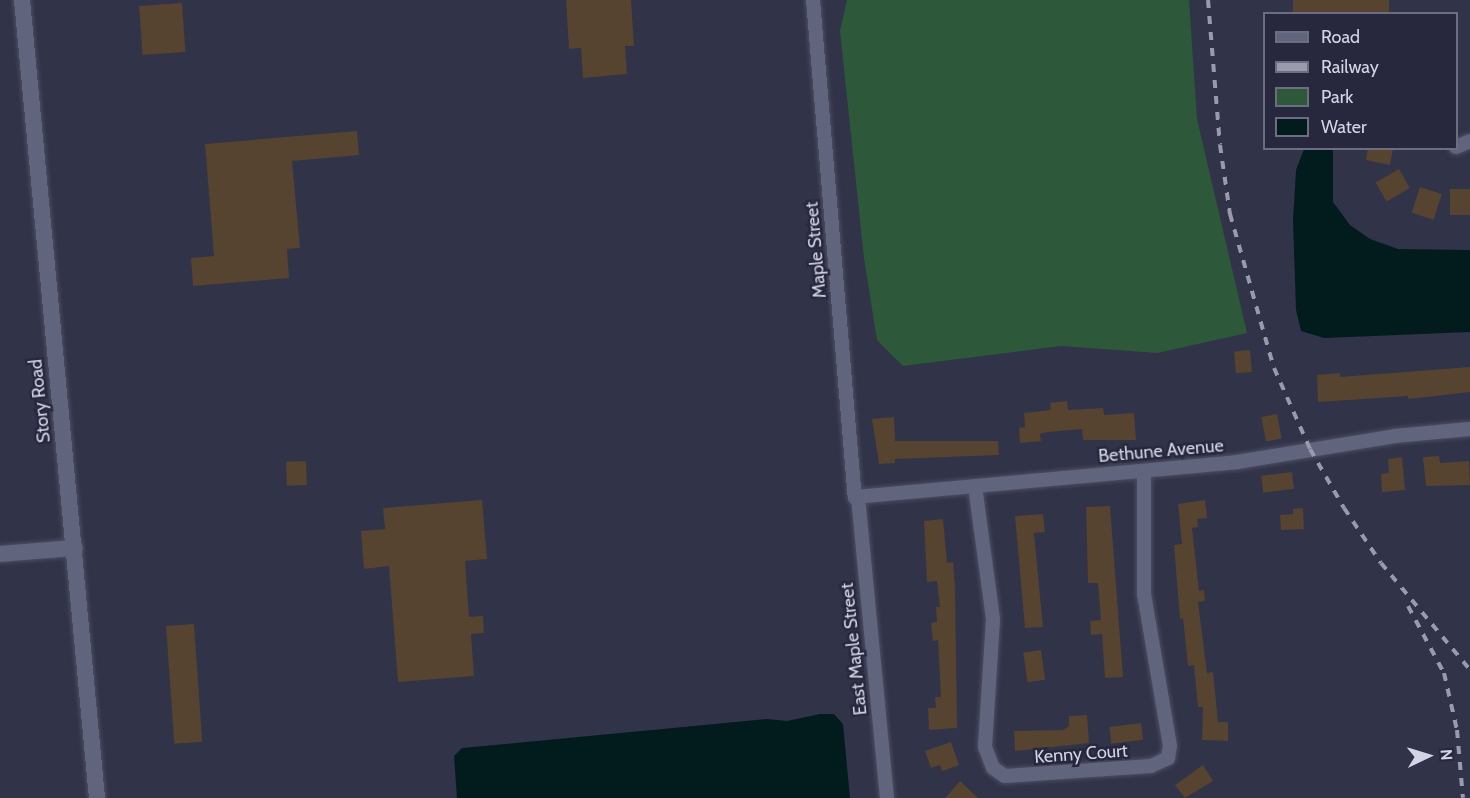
<!DOCTYPE html>
<style>
body{margin:0}
#map{position:relative;width:1470px;height:798px;overflow:hidden;background:#313349;font-family:Cabin,sans-serif}
div>[style]{position:absolute}
[style*='--x']{left:calc(var(--x)*1px);top:calc(var(--y)*1px);width:calc(var(--w)*1px);rotate:calc(var(--a)*1deg)}
.green>*{inset:0;background:#2d5839}
.water>*{inset:0;background:#021c1d}
.building>*{inset:0;background:#564330;transform-origin:0 0}
.roads{filter:drop-shadow(0 0 2px #4d4e62) drop-shadow(0 0 2px #4d4e62)}
.minor>*{height:14px;margin:-7px;padding:0 7px;transform-origin:7px;border-radius:7px;background:#61647d}
.tertiary>*{height:16px;margin:-8px;padding:0 8px;transform-origin:8px;border-radius:8px;background:#61647d}
.rail>*{height:4px;margin-top:-2px;transform-origin:0;background:repeating-linear-gradient(90deg,#999aab 0 8px,transparent 0 16px)}
span{translate:-50% -50%;white-space:nowrap;text-align:center;line-height:1.15;-webkit-text-stroke:5px #27283e;paint-order:stroke}
.street-label{font-size:18px;color:#d4d5e4}
.legend{position:absolute;left:1263px;top:12px;width:195px;height:138px;box-sizing:border-box;background:#27283e;border:2px solid #6c6d80;margin:0;padding:8px 10px;list-style:none;font-size:18px;color:#d4d5e4}
.legend li{display:flex;align-items:center;gap:12px;height:30px}
.legend b{width:30px;border:2px solid #6c6d80}
.north{position:absolute;left:1398px;top:726px;width:60px;height:60px;-webkit-text-stroke:4px #27283e;paint-order:stroke;rotate:86deg;font-size:16px;font-weight:700;line-height:24px;text-align:center;color:#d4d5e4}
.north::after{content:'';display:block;margin:auto;width:21px;height:27px;background:#d4d5e4;clip-path:polygon(50% 0,100% 100%,50% 72%,0 100%)}
</style>
<div id="map">
<div class="green">
<i style="clip-path:polygon(847px 0,1189px 0,1197px 119px,1247px 333px,1157px 353px,1061px 346px,903px 366px,877px 340px,864px 258px,840px 31px)"></i>
</div>
<div class="water">
<i style="clip-path:polygon(1304px 149px,1333px 149px,1333px 202px,1350px 225px,1370px 239px,1398px 249px,1470px 250px,1470px 332px,1324px 338px,1301px 331px,1296px 310px,1293px 220px,1296px 170px)"></i>
<i style="clip-path:polygon(820px 714px,834px 714px,843px 724px,850px 798px,457px 798px,454px 756px,462px 748px,767px 719px,787px 721px)"></i>
</div>
<div class="building">
<i style="clip-path:polygon(566px 0,631px 0,634px 46px,625px 46px,627px 74px,583px 78px,581px 48px,569px 49px)"></i>
<i style="left:1293px;top:0;width:96px;height:14px"></i>
<i style="left:182px;top:3px;width:49px;height:43px;rotate:86deg"></i>
<i style="clip-path:polygon(357px 131px,359px 155px,292px 161px,300px 248px,287px 249px,289px 278px,193px 286px,191px 258px,214px 256px,205px 144px)"></i>
<i style="clip-path:polygon(1368px 148px,1393px 148px,1390px 165px,1366px 160px)"></i>
<i style="left:1399px;top:169px;width:22px;height:27px;rotate:60deg"></i>
<i style="left:1420px;top:187px;width:23px;height:27px;rotate:18deg"></i>
<i style="left:1470px;top:189px;width:26px;height:20px;rotate:90deg"></i>
<i style="left:1250px;top:350px;width:22px;height:16px;rotate:85deg"></i>
<i style="clip-path:polygon(1470px 367px,1470px 392px,1408px 399px,1408px 396px,1318px 402px,1317px 375px,1340px 373px,1340px 377px)"></i>
<i style="clip-path:polygon(1067px 401px,1068px 410px,1103px 408px,1104px 415px,1134px 413px,1136px 440px,1083px 440px,1082px 429px,1048px 432px,1040px 434px,1041px 441px,1020px 443px,1019px 428px,1025px 427px,1024px 413px,1051px 410px,1050px 403px)"></i>
<i style="left:1277px;top:414px;width:25px;height:16px;rotate:79deg"></i>
<i style="clip-path:polygon(894px 417px,895px 441px,998px 441px,999px 455px,895px 459px,895px 463px,879px 464px,872px 419px)"></i>
<i style="clip-path:polygon(1439px 456px,1440px 463px,1469px 461px,1470px 485px,1426px 486px,1423px 457px)"></i>
<i style="clip-path:polygon(1402px 457px,1405px 490px,1382px 492px,1381px 474px,1389px 473px,1388px 459px)"></i>
<i style="left:306px;top:461px;width:24px;height:20px;rotate:88deg"></i>
<i style="left:1292px;top:472px;width:17px;height:31px;rotate:83deg"></i>
<i style="clip-path:polygon(482px 500px,487px 559px,465px 561px,469px 617px,483px 616px,484px 633px,471px 634px,474px 676px,398px 682px,389px 566px,364px 569px,361px 531px,385px 529px,383px 508px)"></i>
<i style="clip-path:polygon(1205px 500px,1207px 518px,1197px 519px,1198px 527px,1192px 528px,1199px 591px,1204px 590px,1205px 601px,1198px 602px,1207px 673px,1213px 672px,1218px 722px,1228px 722px,1228px 741px,1202px 740px,1203px 707px,1198px 707px,1194px 665px,1188px 666px,1183px 618px,1180px 619px,1174px 545px,1182px 544px,1178px 504px)"></i>
<i style="clip-path:polygon(1110px 506px,1123px 677px,1105px 678px,1102px 634px,1091px 635px,1090px 621px,1101px 620px,1098px 583px,1088px 583px,1086px 507px)"></i>
<i style="clip-path:polygon(1303px 508px,1304px 529px,1281px 530px,1280px 515px,1293px 514px,1293px 509px)"></i>
<i style="clip-path:polygon(1043px 514px,1045px 532px,1034px 533px,1043px 627px,1025px 628px,1015px 516px)"></i>
<i style="clip-path:polygon(943px 519px,947px 563px,953px 562px,955px 587px,957px 728px,929px 730px,928px 708px,936px 708px,935px 697px,941px 697px,938px 640px,933px 641px,931px 623px,937px 622px,936px 607px,940px 607px,937px 581px,927px 582px,924px 521px)"></i>
<i style="left:194px;top:624px;width:118px;height:28px;rotate:86deg"></i>
<i style="left:1041px;top:650px;width:30px;height:18px;rotate:82deg"></i>
<i style="clip-path:polygon(1087px 715px,1089px 743px,1015px 751px,1014px 731px,1063px 730px,1069px 726px,1069px 716px)"></i>
<i style="left:1141px;top:723px;width:17px;height:32px;rotate:83deg"></i>
<i style="clip-path:polygon(951px 742px,959px 765px,942px 771px,940px 765px,931px 768px,925px 751px)"></i>
<i style="clip-path:polygon(1203px 765px,1213px 781px,1185px 798px,1175px 785px)"></i>
<i style="clip-path:polygon(960px 781px,978px 798px,945px 798px)"></i>
</div>
<div class="roads">
<div class="minor">
<i style="--x:813;--y:0;--w:499;--a:85.2"></i>
<i style="--x:855;--y:497;--w:384;--a:-5.2"></i>
<i style="--x:1237;--y:462;--w:160;--a:-9.3"></i>
<i style="--x:1395;--y:436;--w:75;--a:-5.3"></i>
<i style="--x:1456;--y:147;--w:15;--a:-23"></i>
<i style="--x:975;--y:486;--w:134;--a:82.3"></i>
<i style="--x:993;--y:619;--w:128;--a:93.6"></i>
<i style="--x:985;--y:747;--w:22;--a:69"></i>
<i style="--x:993;--y:768;--w:14;--a:34"></i>
<i style="--x:1005;--y:776;--w:146;--a:-3.9"></i>
<i style="--x:1151;--y:766;--w:19;--a:-25"></i>
<i style="--x:1168;--y:758;--w:12;--a:-81"></i>
<i style="--x:1170;--y:746;--w:154;--a:-99.7"></i>
<i style="--x:1144;--y:594;--w:123;--a:-90"></i>
<i style="--x:858;--y:497;--w:302;--a:84.5"></i>
</div>
<div class="tertiary">
<i style="--x:22;--y:0;--w:802;--a:84.63"></i>
<i style="--x:0;--y:554;--w:75;--a:-4.6"></i>
</div>
</div>
<div class="rail">
<i style="--x:1208;--y:0;--w:145;--a:85.3"></i>
<i style="--x:1220;--y:145;--w:70;--a:81.8"></i>
<i style="--x:1230;--y:214;--w:160;--a:74.1"></i>
<i style="--x:1274;--y:368;--w:89;--a:66"></i>
<i style="--x:1310;--y:449;--w:68;--a:60"></i>
<i style="--x:1344;--y:508;--w:66;--a:56.1"></i>
<i style="--x:1381;--y:563;--w:139;--a:50.2"></i>
<i style="--x:1408;--y:606;--w:76;--a:61.8"></i>
<i style="--x:1444;--y:673;--w:58;--a:77.2"></i>
<i style="--x:1457;--y:730;--w:68;--a:85"></i>
</div>
<div class="street-label">
<span style="left:816px;top:250px;rotate:-95deg">Maple Street</span>
<span style="left:40px;top:401px;rotate:-96deg">Story Road</span>
<span style="left:1161px;top:451px;rotate:-5deg">Bethune Avenue</span>
<span style="left:854px;top:649px;rotate:-96deg">East Maple Street</span>
<span style="left:1081px;top:754px;rotate:-4deg">Kenny Court</span>
</div>
<ul class="legend">
<li><b style="height:8px;background:#61647d"></b>Road</li>
<li><b style="height:8px;background:#999aab"></b>Railway</li>
<li><b style="height:16px;background:#2d5839"></b>Park</li>
<li><b style="height:16px;background:#021c1d"></b>Water</li>
</ul>
<div class="north">N</div>
</div>
